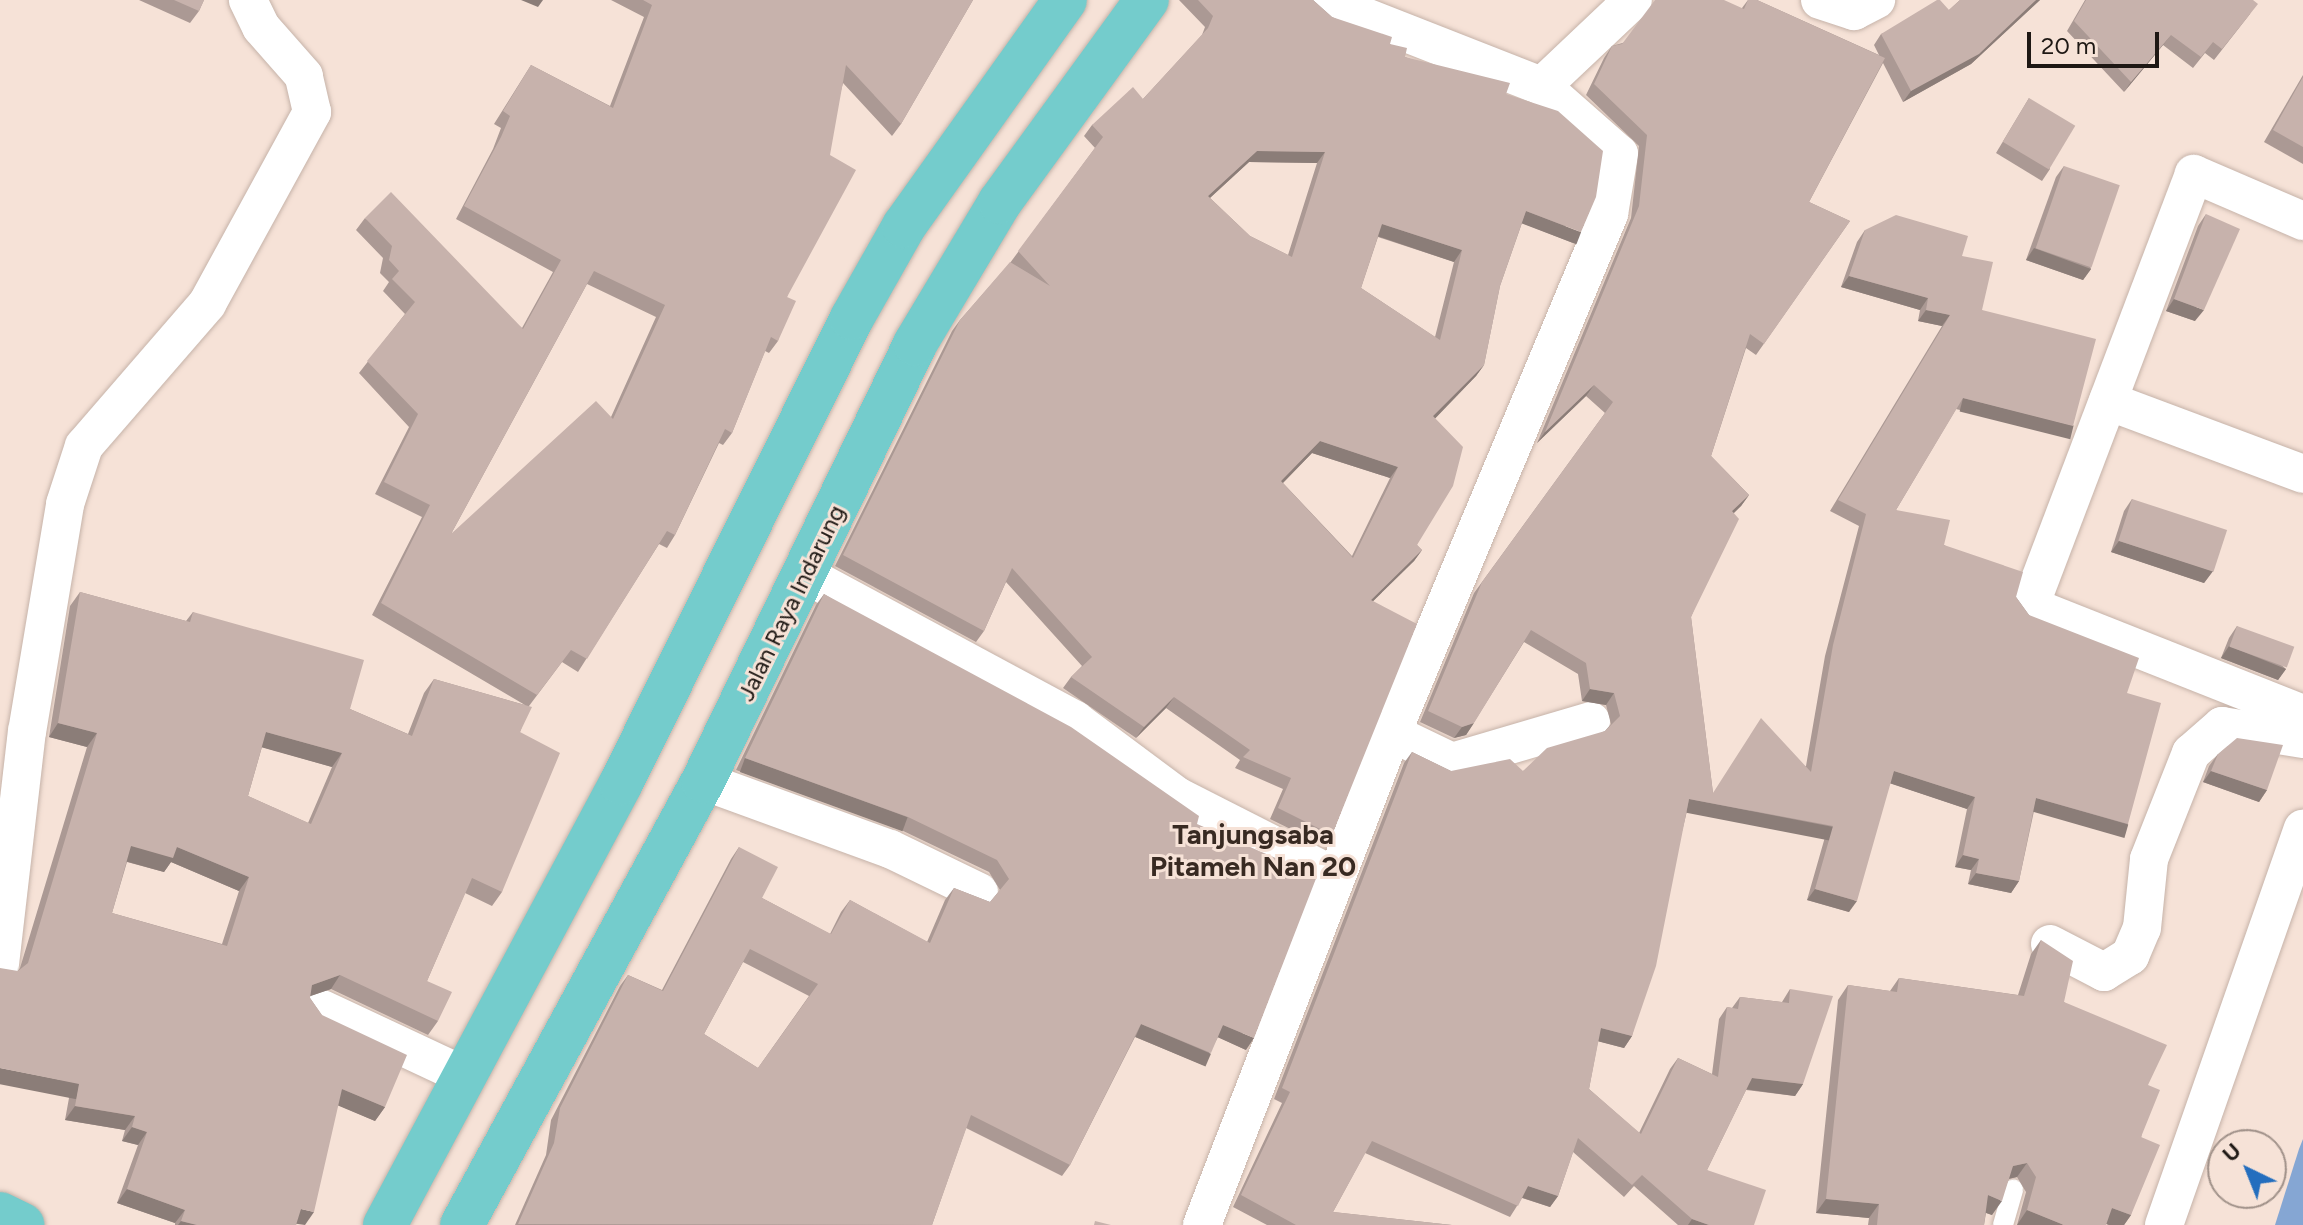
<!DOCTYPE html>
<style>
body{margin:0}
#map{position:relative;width:2303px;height:1225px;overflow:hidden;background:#f6e2d7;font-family:Figtree,sans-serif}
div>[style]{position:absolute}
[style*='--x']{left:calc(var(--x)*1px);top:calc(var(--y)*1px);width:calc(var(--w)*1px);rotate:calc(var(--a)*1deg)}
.water>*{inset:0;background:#85a6d3}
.roads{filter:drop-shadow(0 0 2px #c6b3a9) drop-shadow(0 0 2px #c6b3a9)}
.service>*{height:20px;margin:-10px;padding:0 10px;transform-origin:10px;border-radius:10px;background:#fff}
.minor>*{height:38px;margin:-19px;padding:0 19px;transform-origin:19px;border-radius:19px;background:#fff}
.trunk>*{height:44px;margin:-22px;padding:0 22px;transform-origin:22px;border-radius:22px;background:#74cccc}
.wall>*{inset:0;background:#ab9994}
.shaded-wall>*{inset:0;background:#8b7d78;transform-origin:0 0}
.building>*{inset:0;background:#c7b2ac;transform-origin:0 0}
span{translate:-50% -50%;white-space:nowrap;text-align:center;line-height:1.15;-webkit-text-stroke:6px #f6e2d7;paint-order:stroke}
.street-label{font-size:24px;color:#1e1814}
.quarter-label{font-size:28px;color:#382a22;font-weight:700}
.north{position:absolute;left:2207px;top:1129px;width:80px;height:80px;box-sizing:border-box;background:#f6e2d7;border:2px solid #a09189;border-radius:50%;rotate:317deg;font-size:22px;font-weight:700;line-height:32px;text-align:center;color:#1e1814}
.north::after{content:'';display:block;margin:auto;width:28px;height:36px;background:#246ebe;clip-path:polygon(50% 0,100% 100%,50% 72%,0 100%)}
.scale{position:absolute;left:2027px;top:32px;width:132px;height:36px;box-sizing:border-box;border:4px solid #1e1814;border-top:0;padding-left:10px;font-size:24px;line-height:28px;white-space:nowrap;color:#1e1814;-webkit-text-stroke:6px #f6e2d7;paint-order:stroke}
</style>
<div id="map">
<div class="water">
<i style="clip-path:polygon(2303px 1139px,2303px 1225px,2275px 1225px,2299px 1149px)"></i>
</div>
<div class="roads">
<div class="service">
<i style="--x:2003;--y:1225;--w:37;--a:-74"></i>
</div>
<div class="minor">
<i style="--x:1322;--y:0;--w:236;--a:21.4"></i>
<i style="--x:1542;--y:86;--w:125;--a:-43.4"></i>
<i style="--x:1820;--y:0;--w:36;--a:18"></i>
<i style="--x:1854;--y:11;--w:25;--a:-27"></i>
<i style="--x:2303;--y:221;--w:119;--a:-156.7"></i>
<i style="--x:2194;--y:174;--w:462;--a:110.8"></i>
<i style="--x:2030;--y:606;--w:294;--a:21.6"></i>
<i style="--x:2108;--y:401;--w:208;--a:20.5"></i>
<i style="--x:806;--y:575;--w:306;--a:28.3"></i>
<i style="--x:1075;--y:720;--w:127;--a:36.7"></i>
<i style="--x:1177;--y:796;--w:176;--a:27"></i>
<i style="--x:1392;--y:733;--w:67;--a:25.8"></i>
<i style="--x:1452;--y:762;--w:145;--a:-16.4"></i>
<i style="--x:703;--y:781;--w:199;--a:20"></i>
<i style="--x:890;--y:849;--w:99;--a:25.8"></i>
<i style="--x:2050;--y:944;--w:61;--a:27.4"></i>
<i style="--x:2104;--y:972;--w:31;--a:-32"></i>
<i style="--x:2130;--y:956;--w:30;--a:-67"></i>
<i style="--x:2142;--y:928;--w:69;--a:-84.2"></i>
<i style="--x:2149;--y:859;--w:114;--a:-68.4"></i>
<i style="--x:2191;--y:753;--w:41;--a:-41.1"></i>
<i style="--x:2222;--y:726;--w:82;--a:9.1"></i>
<i style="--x:0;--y:964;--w:234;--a:-83.4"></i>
<i style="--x:27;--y:732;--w:231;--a:-80.5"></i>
<i style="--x:65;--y:504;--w:61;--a:-71.9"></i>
<i style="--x:84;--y:446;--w:188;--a:-49.1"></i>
<i style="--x:207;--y:304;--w:219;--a:-61.3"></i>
<i style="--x:312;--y:112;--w:37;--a:-103"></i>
<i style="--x:304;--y:76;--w:65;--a:-131.3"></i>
<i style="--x:261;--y:27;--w:30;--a:-116"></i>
<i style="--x:322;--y:1009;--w:158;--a:25.1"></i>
<i style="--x:1202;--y:1225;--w:527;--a:-68.88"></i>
<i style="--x:1392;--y:733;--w:563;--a:-67.31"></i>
<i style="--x:1609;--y:214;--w:61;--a:-80.5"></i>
<i style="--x:1619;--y:154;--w:103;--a:-138.6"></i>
<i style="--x:2164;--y:1225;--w:420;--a:-70.7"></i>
</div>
<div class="trunk">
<i style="--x:0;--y:1214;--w:25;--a:26"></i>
<i style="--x:385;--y:1225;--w:501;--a:-61.9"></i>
<i style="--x:621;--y:783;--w:519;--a:-63.58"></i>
<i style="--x:852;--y:318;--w:106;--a:-60.5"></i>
<i style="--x:904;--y:226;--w:277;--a:-54.5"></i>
<i style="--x:462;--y:1225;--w:505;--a:-61.51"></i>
<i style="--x:703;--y:781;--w:486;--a:-64.1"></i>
<i style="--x:915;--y:344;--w:165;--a:-59.1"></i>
<i style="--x:1000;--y:202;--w:250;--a:-54"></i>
</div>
</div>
<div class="wall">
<i style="clip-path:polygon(139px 0,204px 0,199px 11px,190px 23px)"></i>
<i style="clip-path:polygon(evenodd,611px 0,973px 0,901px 124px,892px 136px,843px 83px,787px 297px,778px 341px,769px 353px,765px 351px,732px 433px,723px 445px,719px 443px,675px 535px,667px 548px,659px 544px,578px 672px,562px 662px,529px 706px,520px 732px,502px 892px,492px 906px,465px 893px,427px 981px,438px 1021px,428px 1035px,331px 989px,310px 996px,310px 998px,385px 1107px,375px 1121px,338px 1105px,296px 1225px,175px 1225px,175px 1223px,117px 1203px,138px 1145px,122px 1141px,125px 1130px,65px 1120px,69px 1098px,18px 971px,20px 968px,87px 747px,49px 737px,70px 606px,80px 592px,186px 621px,193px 612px,350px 709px,408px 734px,424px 693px,434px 679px,525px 705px,372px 615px,422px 517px,375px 494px,409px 427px,359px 373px,405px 314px,383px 291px,389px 282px,380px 273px,383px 258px,356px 230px,365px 218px,522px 328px,553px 272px,456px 219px,493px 149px,501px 128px,494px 124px,531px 65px,610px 106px,644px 17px,611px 0,587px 284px,656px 317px,611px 417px,451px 534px,587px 284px,611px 0,262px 747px,332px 767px,308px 823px,248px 796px,262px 747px,611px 0,127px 862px,164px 872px,171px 862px,239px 891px,222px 944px,112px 913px,127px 862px)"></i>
<i style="clip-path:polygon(evenodd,1179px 0,1313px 0,1332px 17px,1390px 44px,1405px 57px,1506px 94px,1573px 243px,1522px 223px,1500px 286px,1484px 365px,1476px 376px,1435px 418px,1417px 545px,1422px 550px,1414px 561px,1373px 601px,1332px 835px,1325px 846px,1270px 819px,1283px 789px,1235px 768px,1240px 760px,1166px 708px,1136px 738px,1063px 688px,1071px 677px,1082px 666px,1006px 582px,984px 631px,976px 642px,835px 566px,952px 331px,960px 320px,1010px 263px,1095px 148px,1084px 136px,1092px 125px,1143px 99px,1202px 35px,1205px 27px,1179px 0,1249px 162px,1317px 163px,1288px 255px,1250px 236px,1210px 198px,1249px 162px,1179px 0,1378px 237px,1454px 262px,1435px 337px,1361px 288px,1378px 237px,1179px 0,1312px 453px,1390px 478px,1352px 556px,1283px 483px,1312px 453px)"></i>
<i style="clip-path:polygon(1748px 0,1757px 0,1879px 55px,1874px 45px,1881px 34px,1949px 10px,1960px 0,2040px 0,1971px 64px,1903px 102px,1883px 63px,1809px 202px,1850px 221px,1756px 355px,1746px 348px,1711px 456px,1749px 495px,1741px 506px,1734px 513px,1691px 617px,1713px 793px,1806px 766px,1825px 656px,1859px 526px,1830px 511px,1942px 326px,1918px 321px,1920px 310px,1841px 287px,1857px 242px,1865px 230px,1962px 256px,1982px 310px,2065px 437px,1956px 409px,1896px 510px,2016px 597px,2029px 615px,2127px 693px,2128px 824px,2120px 836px,2034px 811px,2019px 881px,2011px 893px,1968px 884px,1971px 870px,1955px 867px,1967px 809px,1890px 783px,1849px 912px,1807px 900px,1825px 837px,1687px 811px,1632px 1036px,1624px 1048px,1598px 1041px,1589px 1089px,1639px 1133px,1670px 1069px,1678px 1058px,1712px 1074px,1719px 1019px,1727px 1007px,1732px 1008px,1740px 997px,1782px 1002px,1790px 989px,1803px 1084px,1795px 1096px,1746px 1090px,1707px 1170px,1754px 1225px,1678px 1225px,1634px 1186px,1624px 1197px,1573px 1152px,1558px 1196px,1550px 1207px,1522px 1198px,1510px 1217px,1365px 1153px,1333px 1212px,1452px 1225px,1267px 1225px,1233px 1207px,1282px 1103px,1274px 1099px,1404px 763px,1412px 752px,1451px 771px,1523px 771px,1605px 731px,1611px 724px,1606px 705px,1582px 701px,1578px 674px,1524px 642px,1466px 735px,1454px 738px,1420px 722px,1474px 593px,1605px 413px,1586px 396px,1537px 443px,1631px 218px,1639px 146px,1586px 95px,1604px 58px,1612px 46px,1742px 8px)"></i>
<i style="clip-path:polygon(2085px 0,2253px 0,2250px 14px,2214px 60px,2205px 53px,2193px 68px,2163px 45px,2124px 92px,2067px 31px)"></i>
<i style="clip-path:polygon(2303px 75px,2303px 164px,2264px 142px)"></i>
<i style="clip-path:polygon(2029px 98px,2050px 169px,2042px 181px,1996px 153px)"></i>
<i style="clip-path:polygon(2064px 166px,2091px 269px,2083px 280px,2026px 260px,2056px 177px)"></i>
<i style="clip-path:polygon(2206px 214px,2195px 321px,2166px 311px,2198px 226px)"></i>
<i style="clip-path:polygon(2132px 499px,2213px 571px,2204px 583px,2111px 552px,2124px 511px)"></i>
<i style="clip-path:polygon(evenodd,824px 594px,1197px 824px,1246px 1050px,1218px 1037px,1203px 1065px,1135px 1037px,1070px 1165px,1062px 1176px,966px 1128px,932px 1225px,515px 1225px,546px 1155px,551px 1120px,620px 986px,628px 975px,662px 990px,731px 859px,739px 847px,762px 898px,830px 934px,841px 912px,850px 900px,927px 942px,945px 900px,954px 888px,990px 902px,1000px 890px,989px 872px,899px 829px,736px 770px,816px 605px,824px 594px,743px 962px,809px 996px,758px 1068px,704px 1034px,743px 962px)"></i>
<i style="clip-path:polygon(2237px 626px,2286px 669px,2278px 680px,2221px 658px,2229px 638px)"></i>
<i style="clip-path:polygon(2218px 754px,2267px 790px,2259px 802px,2203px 782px,2209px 766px)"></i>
<i style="clip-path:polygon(2041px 940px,2064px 1002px,2148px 1085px,2131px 1215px,2124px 1225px,2109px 1225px,2106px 1224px,2017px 1225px,2026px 1192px,2017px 1177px,2009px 1179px,1992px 1215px,1986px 1213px,1984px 1225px,1868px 1225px,1869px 1218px,1816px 1213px,1838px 1000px,1848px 985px,1890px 991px,1899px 978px,2018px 995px,2031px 954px)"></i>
</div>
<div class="shaded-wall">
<i style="clip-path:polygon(521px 0,543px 0,538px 7px)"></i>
<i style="clip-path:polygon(2036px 0,2040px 0,1971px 64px,1903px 102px,1911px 91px)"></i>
<i style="clip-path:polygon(2171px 35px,2163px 45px,2124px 92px,2131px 82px)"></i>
<i style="clip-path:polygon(1257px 151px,1325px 152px,1317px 163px,1249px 162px,1200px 207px,1208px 196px)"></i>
<i style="left:1526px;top:211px;width:59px;height:13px;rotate:21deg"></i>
<i style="clip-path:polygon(1382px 224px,1462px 250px,1454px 262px,1374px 235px)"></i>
<i style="clip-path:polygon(2034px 248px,2091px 269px,2083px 280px,2026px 260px)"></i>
<i style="clip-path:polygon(1849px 276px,1928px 298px,1920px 310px,1841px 287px)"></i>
<i style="clip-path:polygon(2174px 299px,2204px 310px,2195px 321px,2166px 311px)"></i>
<i style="clip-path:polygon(1926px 310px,1950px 315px,1942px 326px,1918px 321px)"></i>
<i style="clip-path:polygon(1484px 365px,1476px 376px,1426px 428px,1433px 416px)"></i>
<i style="clip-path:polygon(1594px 385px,1586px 396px,1537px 443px,1545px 432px)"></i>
<i style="left:1963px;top:398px;width:114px;height:14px;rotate:14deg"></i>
<i style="clip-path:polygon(1320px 441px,1398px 467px,1390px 478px,1312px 453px,1274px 492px,1281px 481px)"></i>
<i style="clip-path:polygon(1749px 495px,1741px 506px,1724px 522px,1732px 511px)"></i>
<i style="clip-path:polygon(2119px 541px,2213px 571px,2204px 583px,2111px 552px)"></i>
<i style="clip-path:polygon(1422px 550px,1414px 561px,1363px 611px,1371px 600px)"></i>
<i style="clip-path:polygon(2229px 646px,2286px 669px,2278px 680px,2221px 658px)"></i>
<i style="clip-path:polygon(1590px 689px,1614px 693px,1606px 705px,1582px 701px)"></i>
<i style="clip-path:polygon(1174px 697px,1166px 708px,1136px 738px,1144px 727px)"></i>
<i style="clip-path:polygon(58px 723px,97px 733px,87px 747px,49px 737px)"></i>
<i style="clip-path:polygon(1474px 723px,1466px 735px,1454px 738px,1462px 727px)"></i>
<i style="clip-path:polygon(266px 732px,342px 753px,332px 767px,257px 746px)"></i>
<i style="left:745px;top:758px;width:173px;height:15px;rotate:20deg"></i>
<i style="clip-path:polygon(1894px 771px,1975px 797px,1967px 809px,1886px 782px)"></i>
<i style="clip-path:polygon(2211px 771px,2267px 790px,2259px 802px,2203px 782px)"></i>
<i style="left:2036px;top:798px;width:96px;height:14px;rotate:16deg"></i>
<i style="left:1689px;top:799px;width:147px;height:14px;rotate:11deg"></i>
<i style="clip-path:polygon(131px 846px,177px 847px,249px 877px,239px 891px,171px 862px,164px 872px,121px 860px)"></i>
<i style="clip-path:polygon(1963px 855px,1979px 859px,1971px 870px,1955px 867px)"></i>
<i style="clip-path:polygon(1976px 873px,2019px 881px,2011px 893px,1968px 884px)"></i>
<i style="clip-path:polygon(1815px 889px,1857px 901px,1849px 912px,1807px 900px)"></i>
<i style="clip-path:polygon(340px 975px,331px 989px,302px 999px,312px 985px)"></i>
<i style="left:1141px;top:1024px;width:76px;height:14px;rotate:23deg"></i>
<i style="clip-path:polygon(1223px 1025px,1254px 1038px,1246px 1050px,1215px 1036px)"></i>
<i style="clip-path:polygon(1601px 1028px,1632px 1036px,1624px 1048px,1593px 1040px)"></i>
<i style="left:0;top:1068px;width:81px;height:16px;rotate:11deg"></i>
<i style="clip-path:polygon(1752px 1078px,1803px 1084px,1795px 1096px,1744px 1089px)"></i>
<i style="clip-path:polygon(342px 1089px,385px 1107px,375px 1121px,332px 1103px)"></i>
<i style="clip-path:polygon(75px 1106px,135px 1116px,125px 1130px,65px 1120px)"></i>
<i style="clip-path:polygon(132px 1127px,147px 1132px,138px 1145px,122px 1141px)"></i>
<i style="clip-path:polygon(2027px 1163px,2017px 1177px,2003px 1180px,2013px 1166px)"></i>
<i style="clip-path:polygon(1528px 1186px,1558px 1196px,1550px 1207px,1520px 1197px)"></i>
<i style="clip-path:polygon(127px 1189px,185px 1210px,175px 1223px,117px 1203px)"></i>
<i style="clip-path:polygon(1988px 1195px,2002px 1201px,1992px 1215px,1978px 1210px)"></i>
<i style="clip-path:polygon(1826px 1199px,1879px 1204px,1869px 1218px,1816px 1213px)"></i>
<i style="clip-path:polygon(2112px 1208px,2131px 1215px,2124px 1225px,2109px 1225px,2102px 1222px)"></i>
<i style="clip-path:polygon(301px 1209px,314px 1212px,305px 1225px,291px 1223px)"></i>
<i style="clip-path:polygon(2027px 1210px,2064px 1225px,2017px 1225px)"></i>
<i style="clip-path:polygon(1692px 1219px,1709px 1225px,1688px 1225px)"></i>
<i style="clip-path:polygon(181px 1221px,197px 1225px,178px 1225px)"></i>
</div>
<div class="building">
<i style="clip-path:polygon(174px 0,204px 0,199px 11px)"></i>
<i style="clip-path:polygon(evenodd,643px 0,973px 0,901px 124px,846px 65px,830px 155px,856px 170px,787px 297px,796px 301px,778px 341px,771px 337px,732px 433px,725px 429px,675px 535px,667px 531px,587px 659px,571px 650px,537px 695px,381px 603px,430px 505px,384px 482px,418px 414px,367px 361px,415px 302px,392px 279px,399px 271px,389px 260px,392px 246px,365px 218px,391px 192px,523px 329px,561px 260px,464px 206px,501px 137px,510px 116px,503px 111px,531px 65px,613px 108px,652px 5px,643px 0,594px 271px,665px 305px,613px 419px,596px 401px,451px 534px,594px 271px)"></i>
<i style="clip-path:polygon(evenodd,1198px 0,1313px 0,1332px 17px,1392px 37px,1390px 44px,1407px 48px,1405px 57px,1510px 83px,1506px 94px,1558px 111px,1603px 151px,1596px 197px,1581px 232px,1526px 211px,1500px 286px,1484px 365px,1433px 416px,1463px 447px,1453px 486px,1417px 545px,1422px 550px,1371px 600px,1417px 624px,1332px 835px,1278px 808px,1291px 778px,1243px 757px,1250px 750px,1174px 697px,1144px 727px,1071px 677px,1092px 657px,1012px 568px,984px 631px,843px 555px,960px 320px,1010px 262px,1050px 286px,1018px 251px,1103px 137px,1092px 125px,1133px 87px,1143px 99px,1208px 28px,1213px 16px,1198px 0,1257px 151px,1325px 152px,1292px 257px,1250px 236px,1208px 196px,1257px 151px,1198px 0,1382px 224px,1462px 250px,1440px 340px,1361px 288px,1382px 224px,1198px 0,1320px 441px,1398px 467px,1353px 558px,1281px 481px,1320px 441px)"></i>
<i style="clip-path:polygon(1655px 0,1724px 0,1744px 9px,1748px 0,1757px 0,1885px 58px,1809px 202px,1850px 221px,1764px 344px,1750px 334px,1711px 456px,1749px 495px,1732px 511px,1739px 519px,1691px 617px,1713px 793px,1761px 718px,1811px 772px,1833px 645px,1866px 514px,1838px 500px,1950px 315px,1926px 310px,1928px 298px,1849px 276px,1865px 230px,1896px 215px,1968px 236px,1962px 256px,1993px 262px,1982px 310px,2096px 339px,2073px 426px,1963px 398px,1896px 510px,1950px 520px,1944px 545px,2023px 572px,2016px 597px,2029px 615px,2139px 658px,2127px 693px,2161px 703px,2128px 824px,2036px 798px,2019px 881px,1976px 873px,1979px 859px,1963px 855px,1975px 797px,1894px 771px,1857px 901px,1815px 889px,1833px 826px,1689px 799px,1656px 966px,1632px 1036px,1601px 1028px,1589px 1089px,1641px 1134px,1678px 1058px,1718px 1077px,1727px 1007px,1738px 1009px,1740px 997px,1789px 1003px,1790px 989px,1833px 996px,1803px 1084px,1752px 1078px,1707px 1170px,1766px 1190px,1754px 1225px,1709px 1225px,1692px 1219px,1642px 1175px,1632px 1185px,1578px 1138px,1558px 1196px,1528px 1186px,1518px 1206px,1372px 1141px,1333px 1212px,1452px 1225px,1296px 1225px,1241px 1195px,1290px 1092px,1282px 1088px,1412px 752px,1451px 771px,1510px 759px,1523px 771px,1547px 748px,1605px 731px,1620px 716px,1614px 693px,1590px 689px,1586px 663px,1531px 630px,1474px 723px,1462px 727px,1428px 711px,1482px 582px,1613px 402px,1594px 385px,1545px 432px,1639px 206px,1647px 135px,1594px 84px,1612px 46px,1622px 44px)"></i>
<i style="clip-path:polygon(1937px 0,1940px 0,1949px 10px,1960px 0,2036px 0,1979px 54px,1911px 91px,1881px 34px)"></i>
<i style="clip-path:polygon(2086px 0,2253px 0,2258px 4px,2222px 49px,2213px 42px,2201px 57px,2171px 35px,2131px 82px,2074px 21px)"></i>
<i style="clip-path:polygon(2303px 77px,2303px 147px,2273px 130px)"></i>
<i style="left:2029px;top:98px;width:54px;height:51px;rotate:31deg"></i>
<i style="left:2064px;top:166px;width:59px;height:87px;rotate:19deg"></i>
<i style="clip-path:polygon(2206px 214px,2240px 229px,2204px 310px,2174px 299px)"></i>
<i style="left:2132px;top:499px;width:100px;height:44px;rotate:18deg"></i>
<i style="clip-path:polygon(evenodd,80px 592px,190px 622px,193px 612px,364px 660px,350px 709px,412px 736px,434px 679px,532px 707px,520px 732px,560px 753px,502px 892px,472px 878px,427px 981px,452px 992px,438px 1021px,340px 975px,312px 985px,310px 998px,322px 1015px,407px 1055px,385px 1107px,342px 1089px,314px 1212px,301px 1209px,296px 1225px,197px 1225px,181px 1221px,185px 1210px,127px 1189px,147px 1132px,132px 1127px,135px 1116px,75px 1106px,79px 1084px,0 1068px,0 968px,18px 971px,28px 963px,97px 733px,58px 723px,80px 592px,266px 732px,342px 753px,311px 824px,248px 796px,266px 732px,80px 592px,131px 846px,173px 858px,177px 847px,249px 877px,227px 946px,112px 913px,131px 846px)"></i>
<i style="clip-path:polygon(evenodd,824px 594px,1071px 727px,1199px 816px,1197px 824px,1317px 876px,1254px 1038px,1223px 1025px,1211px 1053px,1141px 1024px,1070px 1165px,971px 1115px,932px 1225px,518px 1224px,554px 1143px,560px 1108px,628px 975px,663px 991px,739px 847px,778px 867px,762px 898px,831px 934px,850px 900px,930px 943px,954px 888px,990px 902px,1009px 879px,997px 860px,908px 817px,745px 758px,824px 594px,750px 949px,818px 984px,758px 1068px,704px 1034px,750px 949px)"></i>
<i style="left:2237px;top:626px;width:61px;height:22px;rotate:20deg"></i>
<i style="clip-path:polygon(2237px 738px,2283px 745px,2267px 790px,2211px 771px,2218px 754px)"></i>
<i style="clip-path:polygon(2041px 940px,2073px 961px,2064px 1002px,2167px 1045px,2148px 1085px,2160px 1090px,2141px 1137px,2160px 1145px,2131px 1215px,2112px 1208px,2106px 1225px,2064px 1225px,2027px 1210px,2036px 1177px,2027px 1163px,2013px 1166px,2002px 1201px,1988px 1195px,1984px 1225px,1877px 1225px,1879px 1204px,1826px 1199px,1848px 985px,1897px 992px,1899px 978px,2024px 996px)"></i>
<i style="clip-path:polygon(1095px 1221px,1111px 1225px,1094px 1225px)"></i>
</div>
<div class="street-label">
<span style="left:791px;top:603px;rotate:-64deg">Jalan Raya Indarung</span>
</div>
<div class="quarter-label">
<span style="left:1253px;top:850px">Tanjungsaba<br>Pitameh Nan 20</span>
</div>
<div class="north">U</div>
<div class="scale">20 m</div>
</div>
